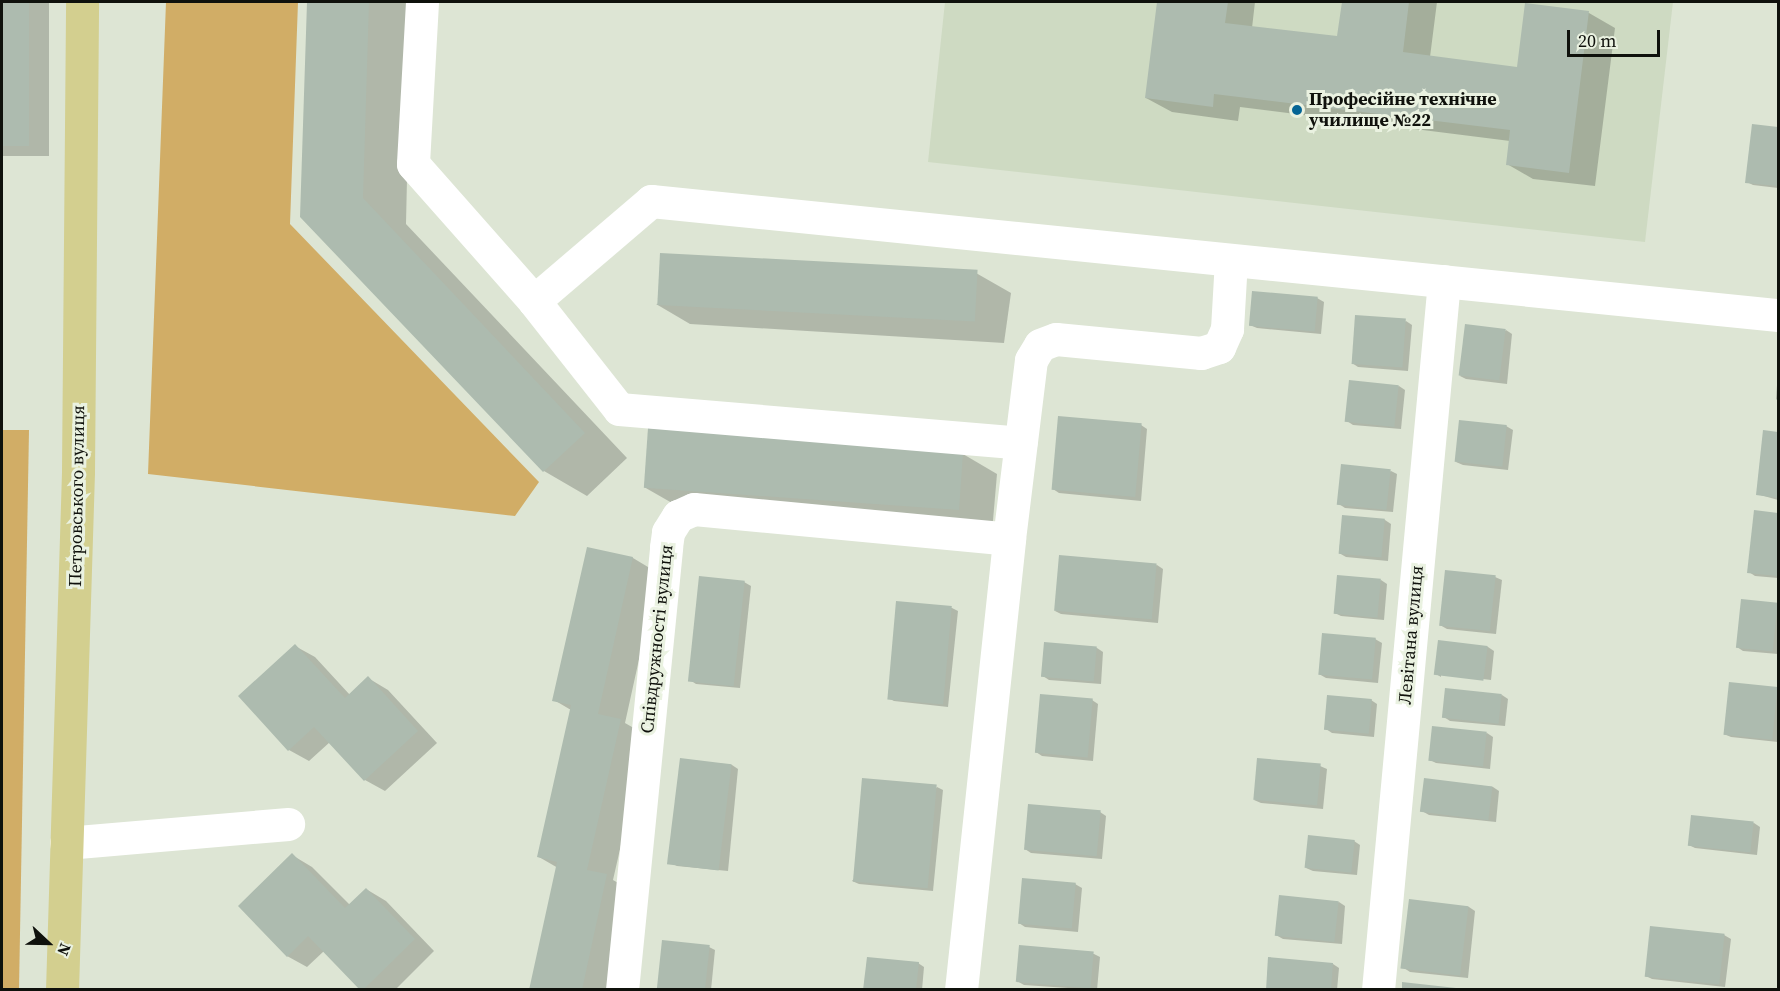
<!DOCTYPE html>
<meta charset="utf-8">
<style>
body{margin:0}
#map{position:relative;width:1780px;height:991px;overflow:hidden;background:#dde5d4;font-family:"Source Serif 4",serif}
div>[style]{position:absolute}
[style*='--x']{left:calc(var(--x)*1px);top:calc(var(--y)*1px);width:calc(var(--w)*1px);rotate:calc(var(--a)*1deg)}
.built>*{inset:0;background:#cedac2}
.green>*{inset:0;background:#d1ad66}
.shadow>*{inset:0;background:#0003;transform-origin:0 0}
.building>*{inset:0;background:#adbbaf;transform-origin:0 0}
.minor>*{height:33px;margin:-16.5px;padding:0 16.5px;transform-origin:16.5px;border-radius:16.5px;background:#fff}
.major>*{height:33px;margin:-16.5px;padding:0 16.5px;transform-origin:16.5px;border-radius:16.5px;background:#d3cf8f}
.dots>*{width:16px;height:16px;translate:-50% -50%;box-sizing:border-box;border:3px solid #eaf2e1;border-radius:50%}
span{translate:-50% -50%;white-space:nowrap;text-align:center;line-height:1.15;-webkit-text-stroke:6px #eaf2e1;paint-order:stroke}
.poi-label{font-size:18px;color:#0f110c;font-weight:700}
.left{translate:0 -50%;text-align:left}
.street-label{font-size:18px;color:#0f110c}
.frame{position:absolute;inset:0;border:3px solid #0f110c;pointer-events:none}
.north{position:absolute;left:18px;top:913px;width:60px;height:60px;-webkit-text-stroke:4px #eaf2e1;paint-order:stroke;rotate:112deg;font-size:16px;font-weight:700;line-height:24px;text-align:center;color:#0f110c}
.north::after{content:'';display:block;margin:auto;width:21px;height:27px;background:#0f110c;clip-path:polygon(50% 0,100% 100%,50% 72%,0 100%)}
.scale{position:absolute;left:1567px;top:30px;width:93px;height:27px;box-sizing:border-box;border:3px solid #0f110c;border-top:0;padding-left:8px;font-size:18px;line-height:21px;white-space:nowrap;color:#0f110c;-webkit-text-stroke:4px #eaf2e1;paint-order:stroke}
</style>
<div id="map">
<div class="built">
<i style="clip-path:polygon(945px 2px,1673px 2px,1645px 242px,928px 162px)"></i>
</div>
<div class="green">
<i style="clip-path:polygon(166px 2px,298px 2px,290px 224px,539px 482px,515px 516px,148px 474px)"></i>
<i style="clip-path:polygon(2px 430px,29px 430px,19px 990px,2px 989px)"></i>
</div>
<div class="shadow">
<i style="left:2px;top:2px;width:47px;height:154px"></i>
<i style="clip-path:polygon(308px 2px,411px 2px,406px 224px,627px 458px,587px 496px,544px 471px,302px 216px)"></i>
<i style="clip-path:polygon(1159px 2px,1255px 2px,1252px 28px,1339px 38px,1343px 2px,1437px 2px,1430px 57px,1518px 68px,1526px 5px,1589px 13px,1615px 28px,1595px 186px,1533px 179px,1507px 164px,1510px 141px,1240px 107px,1238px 121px,1172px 112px,1146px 98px)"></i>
<i style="clip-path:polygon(1754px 126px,1778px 129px,1778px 188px,1753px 185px,1747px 182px)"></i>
<i style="clip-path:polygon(976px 273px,1011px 293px,1004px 343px,690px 324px,656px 304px)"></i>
<i style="clip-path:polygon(1317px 298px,1324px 302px,1321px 334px,1257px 328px,1250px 325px)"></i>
<i style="clip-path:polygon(1406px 321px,1412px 325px,1408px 371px,1358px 367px,1352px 363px)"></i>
<i style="clip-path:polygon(1506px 330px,1512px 334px,1507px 384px,1466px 379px,1460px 376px)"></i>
<i style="clip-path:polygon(1778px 372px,1778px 401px,1776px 399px)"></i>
<i style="clip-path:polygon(1399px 386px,1405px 390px,1401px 429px,1353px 425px,1347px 421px)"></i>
<i style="clip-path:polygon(1141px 425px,1147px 429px,1141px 501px,1059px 493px,1053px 489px)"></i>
<i style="clip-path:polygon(1506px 426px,1513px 430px,1508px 470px,1463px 465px,1456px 462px)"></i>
<i style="clip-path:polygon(1764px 432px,1778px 434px,1778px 500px,1757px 494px)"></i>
<i style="clip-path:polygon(963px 454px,997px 474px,992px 532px,679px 507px,644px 487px)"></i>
<i style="clip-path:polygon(1391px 471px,1397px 474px,1393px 512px,1345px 508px,1339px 504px)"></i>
<i style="clip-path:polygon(1755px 512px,1778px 514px,1778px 578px,1755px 576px,1749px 572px)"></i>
<i style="clip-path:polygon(1343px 517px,1385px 520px,1391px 524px,1388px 561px,1346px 557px,1339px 553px)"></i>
<i style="clip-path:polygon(588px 548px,633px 558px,658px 573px,625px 723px,646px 735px,613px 880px,632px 891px,610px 990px,530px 990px,558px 868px,539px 857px,571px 710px,554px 700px)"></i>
<i style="clip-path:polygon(1157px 565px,1163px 569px,1158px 623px,1061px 614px,1055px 611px)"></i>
<i style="clip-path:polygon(1495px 577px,1502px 580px,1496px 634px,1447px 629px,1440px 625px)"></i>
<i style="clip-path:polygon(1381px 580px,1387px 584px,1384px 620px,1341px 616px,1335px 613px)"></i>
<i style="clip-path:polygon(744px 582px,751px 586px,740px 688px,696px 684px,690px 680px)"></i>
<i style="clip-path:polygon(1742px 601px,1778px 605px,1778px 654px,1743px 651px,1737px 647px)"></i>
<i style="clip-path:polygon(898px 603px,952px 608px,958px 611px,948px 707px,894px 701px,888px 698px)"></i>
<i style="clip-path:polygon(1375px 639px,1382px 643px,1378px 683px,1326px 678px,1319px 674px)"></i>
<i style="clip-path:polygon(1440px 642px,1488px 647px,1494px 651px,1491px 680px,1441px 674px,1441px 677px,1436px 674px)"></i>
<i style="clip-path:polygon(1046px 644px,1097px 648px,1103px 652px,1101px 684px,1049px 680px,1043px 676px)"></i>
<i style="clip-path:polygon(295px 646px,315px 657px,350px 695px,368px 678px,388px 690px,437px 743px,385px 791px,365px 780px,330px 742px,309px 761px,289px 750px)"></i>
<i style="clip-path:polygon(1778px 688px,1778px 742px,1731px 737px,1724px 734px)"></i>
<i style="clip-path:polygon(1502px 695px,1508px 699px,1505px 726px,1450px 721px,1444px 717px)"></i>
<i style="clip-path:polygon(1092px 700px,1098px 704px,1093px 761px,1042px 756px,1036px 752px)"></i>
<i style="clip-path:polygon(1371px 700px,1377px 704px,1374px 737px,1332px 733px,1326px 729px)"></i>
<i style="clip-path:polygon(1487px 733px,1493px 737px,1490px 769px,1436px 763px,1430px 760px)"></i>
<i style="clip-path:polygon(681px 760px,732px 765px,738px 769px,728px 871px,677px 866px,671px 863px)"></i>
<i style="clip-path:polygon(1320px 766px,1327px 769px,1323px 809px,1261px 803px,1254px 800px)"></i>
<i style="clip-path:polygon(1426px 780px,1493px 787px,1499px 791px,1496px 822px,1429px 815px,1422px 811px)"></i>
<i style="clip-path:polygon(937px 787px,943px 790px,933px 891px,859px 884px,852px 881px)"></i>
<i style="clip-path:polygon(1100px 812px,1106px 816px,1102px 859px,1031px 853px,1025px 849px)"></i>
<i style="clip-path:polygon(1754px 823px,1760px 827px,1757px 855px,1695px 848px,1689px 845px)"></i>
<i style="clip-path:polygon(1354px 841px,1360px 845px,1357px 875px,1313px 871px,1306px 868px)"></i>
<i style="clip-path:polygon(292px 855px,312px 867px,350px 905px,366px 889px,386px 901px,434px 951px,395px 990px,362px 990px,324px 951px,307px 967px,287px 956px)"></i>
<i style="clip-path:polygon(1075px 884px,1082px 888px,1078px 932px,1025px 927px,1019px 923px)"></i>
<i style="clip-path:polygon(1411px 901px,1469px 907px,1475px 911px,1468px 978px,1410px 972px,1404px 968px)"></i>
<i style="clip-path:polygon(1339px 902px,1345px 906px,1342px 944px,1283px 939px,1276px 935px)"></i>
<i style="clip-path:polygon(1724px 935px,1731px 939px,1725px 987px,1652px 979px,1646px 976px)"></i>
<i style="clip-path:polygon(709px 947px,715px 950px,711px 990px,658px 990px)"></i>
<i style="clip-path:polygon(1021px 947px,1094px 954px,1100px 957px,1097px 990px,1024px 985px,1017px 981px)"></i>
<i style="clip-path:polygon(918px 963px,924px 967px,922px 990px,865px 990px)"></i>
<i style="clip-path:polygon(1333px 964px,1339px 968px,1337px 990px,1267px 990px)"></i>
</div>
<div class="building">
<i style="left:2px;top:2px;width:27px;height:144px"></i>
<i style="clip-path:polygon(307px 2px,369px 2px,363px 198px,585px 433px,543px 472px,300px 217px)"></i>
<i style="clip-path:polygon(1157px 2px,1228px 2px,1225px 23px,1337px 36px,1342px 2px,1409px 2px,1403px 52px,1517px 67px,1525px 3px,1589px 11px,1569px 173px,1506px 165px,1510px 130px,1214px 94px,1213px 107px,1145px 98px)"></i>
<i style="clip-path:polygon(1752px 124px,1778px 127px,1778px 186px,1745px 183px)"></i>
<i style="left:660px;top:253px;width:318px;height:52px;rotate:3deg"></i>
<i style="left:1252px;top:291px;width:66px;height:35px;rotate:5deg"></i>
<i style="left:1355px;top:315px;width:51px;height:49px;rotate:4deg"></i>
<i style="left:1465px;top:324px;width:41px;height:52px;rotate:7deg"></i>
<i style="left:1349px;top:380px;width:50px;height:42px;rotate:6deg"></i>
<i style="left:1058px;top:416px;width:84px;height:74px;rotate:5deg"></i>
<i style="left:1459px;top:420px;width:48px;height:42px;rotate:6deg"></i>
<i style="left:648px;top:428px;width:316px;height:60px;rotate:4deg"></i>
<i style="clip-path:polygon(1763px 430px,1778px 432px,1778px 498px,1756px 495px)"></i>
<i style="left:1341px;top:464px;width:50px;height:41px;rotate:6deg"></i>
<i style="clip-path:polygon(1754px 510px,1778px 513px,1778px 576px,1747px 573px)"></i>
<i style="left:1342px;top:515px;width:43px;height:39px;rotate:5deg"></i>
<i style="clip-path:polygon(587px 547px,633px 557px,598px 714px,621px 719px,587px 870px,607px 874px,582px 990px,529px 990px,557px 862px,537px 857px,571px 705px,552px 701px)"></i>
<i style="left:1059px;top:555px;width:98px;height:56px;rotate:5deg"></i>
<i style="left:1445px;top:570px;width:51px;height:56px;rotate:6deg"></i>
<i style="left:1337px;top:575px;width:44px;height:39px;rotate:5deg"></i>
<i style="left:699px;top:576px;width:46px;height:106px;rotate:6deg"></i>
<i style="left:1741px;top:599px;width:37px;height:49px;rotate:6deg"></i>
<i style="left:896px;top:601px;width:56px;height:99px;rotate:5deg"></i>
<i style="left:1322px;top:633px;width:54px;height:42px;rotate:5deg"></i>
<i style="left:1438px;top:640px;width:50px;height:35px;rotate:7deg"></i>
<i style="left:1044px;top:642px;width:53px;height:35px;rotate:5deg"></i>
<i style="clip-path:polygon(295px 644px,345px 698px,368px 676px,418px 731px,364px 781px,314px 727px,288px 751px,238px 696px)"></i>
<i style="left:1729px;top:682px;width:49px;height:53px;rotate:6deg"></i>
<i style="left:1445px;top:688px;width:57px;height:30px;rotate:6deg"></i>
<i style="left:1040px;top:694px;width:53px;height:59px;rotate:5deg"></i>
<i style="left:1327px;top:695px;width:45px;height:35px;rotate:5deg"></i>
<i style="left:1432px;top:726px;width:55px;height:35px;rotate:6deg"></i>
<i style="left:680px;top:758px;width:52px;height:107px;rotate:7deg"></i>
<i style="left:1257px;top:758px;width:64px;height:42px;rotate:5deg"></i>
<i style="left:862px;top:778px;width:75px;height:104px;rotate:5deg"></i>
<i style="left:1424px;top:778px;width:69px;height:34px;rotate:7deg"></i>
<i style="left:1028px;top:804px;width:73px;height:46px;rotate:5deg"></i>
<i style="left:1691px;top:815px;width:63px;height:31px;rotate:6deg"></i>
<i style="left:1308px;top:835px;width:47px;height:33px;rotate:6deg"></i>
<i style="clip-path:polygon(292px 853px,345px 908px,366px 888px,415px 939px,363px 990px,360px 990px,308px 936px,287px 957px,238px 906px)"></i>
<i style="left:1022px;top:878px;width:54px;height:46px;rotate:5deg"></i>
<i style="left:1279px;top:895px;width:60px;height:41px;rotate:6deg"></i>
<i style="left:1409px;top:899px;width:60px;height:70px;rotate:7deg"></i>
<i style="left:1650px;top:926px;width:75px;height:51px;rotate:6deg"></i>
<i style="left:662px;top:940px;width:48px;height:50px;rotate:6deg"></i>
<i style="left:1019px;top:945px;width:75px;height:37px;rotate:5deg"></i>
<i style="clip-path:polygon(867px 957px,919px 962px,916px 990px,863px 990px)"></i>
<i style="clip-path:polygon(1268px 957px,1333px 963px,1331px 990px,1266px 990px)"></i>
<i style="clip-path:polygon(1402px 982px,1456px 988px,1456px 990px,1402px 990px)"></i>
</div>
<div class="minor">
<i style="--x:422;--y:2;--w:162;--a:93.2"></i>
<i style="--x:413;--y:164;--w:183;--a:48.5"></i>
<i style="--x:534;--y:301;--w:137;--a:51.8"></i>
<i style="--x:619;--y:409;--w:403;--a:4.8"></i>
<i style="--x:534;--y:301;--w:154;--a:-40.5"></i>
<i style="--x:651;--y:201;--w:1133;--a:5.78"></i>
<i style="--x:66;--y:843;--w:223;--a:-4.9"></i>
<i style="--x:622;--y:990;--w:445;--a:-84.3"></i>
<i style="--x:666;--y:547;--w:15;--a:-82"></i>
<i style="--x:668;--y:532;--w:19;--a:-58"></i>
<i style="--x:678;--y:516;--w:17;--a:-24"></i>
<i style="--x:694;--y:509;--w:316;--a:5.4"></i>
<i style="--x:961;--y:990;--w:454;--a:-83.9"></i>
<i style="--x:1009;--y:539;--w:180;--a:-83"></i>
<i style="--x:1031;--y:360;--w:17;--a:-59"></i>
<i style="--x:1040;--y:345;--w:17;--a:-21"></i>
<i style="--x:1056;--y:339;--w:146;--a:5.5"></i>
<i style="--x:1201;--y:353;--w:19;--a:-18"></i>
<i style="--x:1219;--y:347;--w:20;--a:-66"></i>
<i style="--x:1227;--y:329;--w:69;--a:-86.7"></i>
<i style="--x:1378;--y:990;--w:712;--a:-84.68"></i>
</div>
<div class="major">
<i style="--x:62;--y:990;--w:519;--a:-88.23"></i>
<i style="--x:78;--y:471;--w:469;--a:-89.5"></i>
</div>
<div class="dots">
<i style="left:1297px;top:110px;background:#046595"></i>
</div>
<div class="poi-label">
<span class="left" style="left:1309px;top:110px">Професійне технічне<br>училище №22</span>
</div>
<div class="street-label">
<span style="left:77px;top:496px;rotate:-89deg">Петровського вулиця</span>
<span style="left:1411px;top:635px;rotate:-85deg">Левітана вулиця</span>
<span style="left:657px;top:639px;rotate:-84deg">Співдружності вулиця</span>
</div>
<div class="frame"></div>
<div class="north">N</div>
<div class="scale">20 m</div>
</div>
